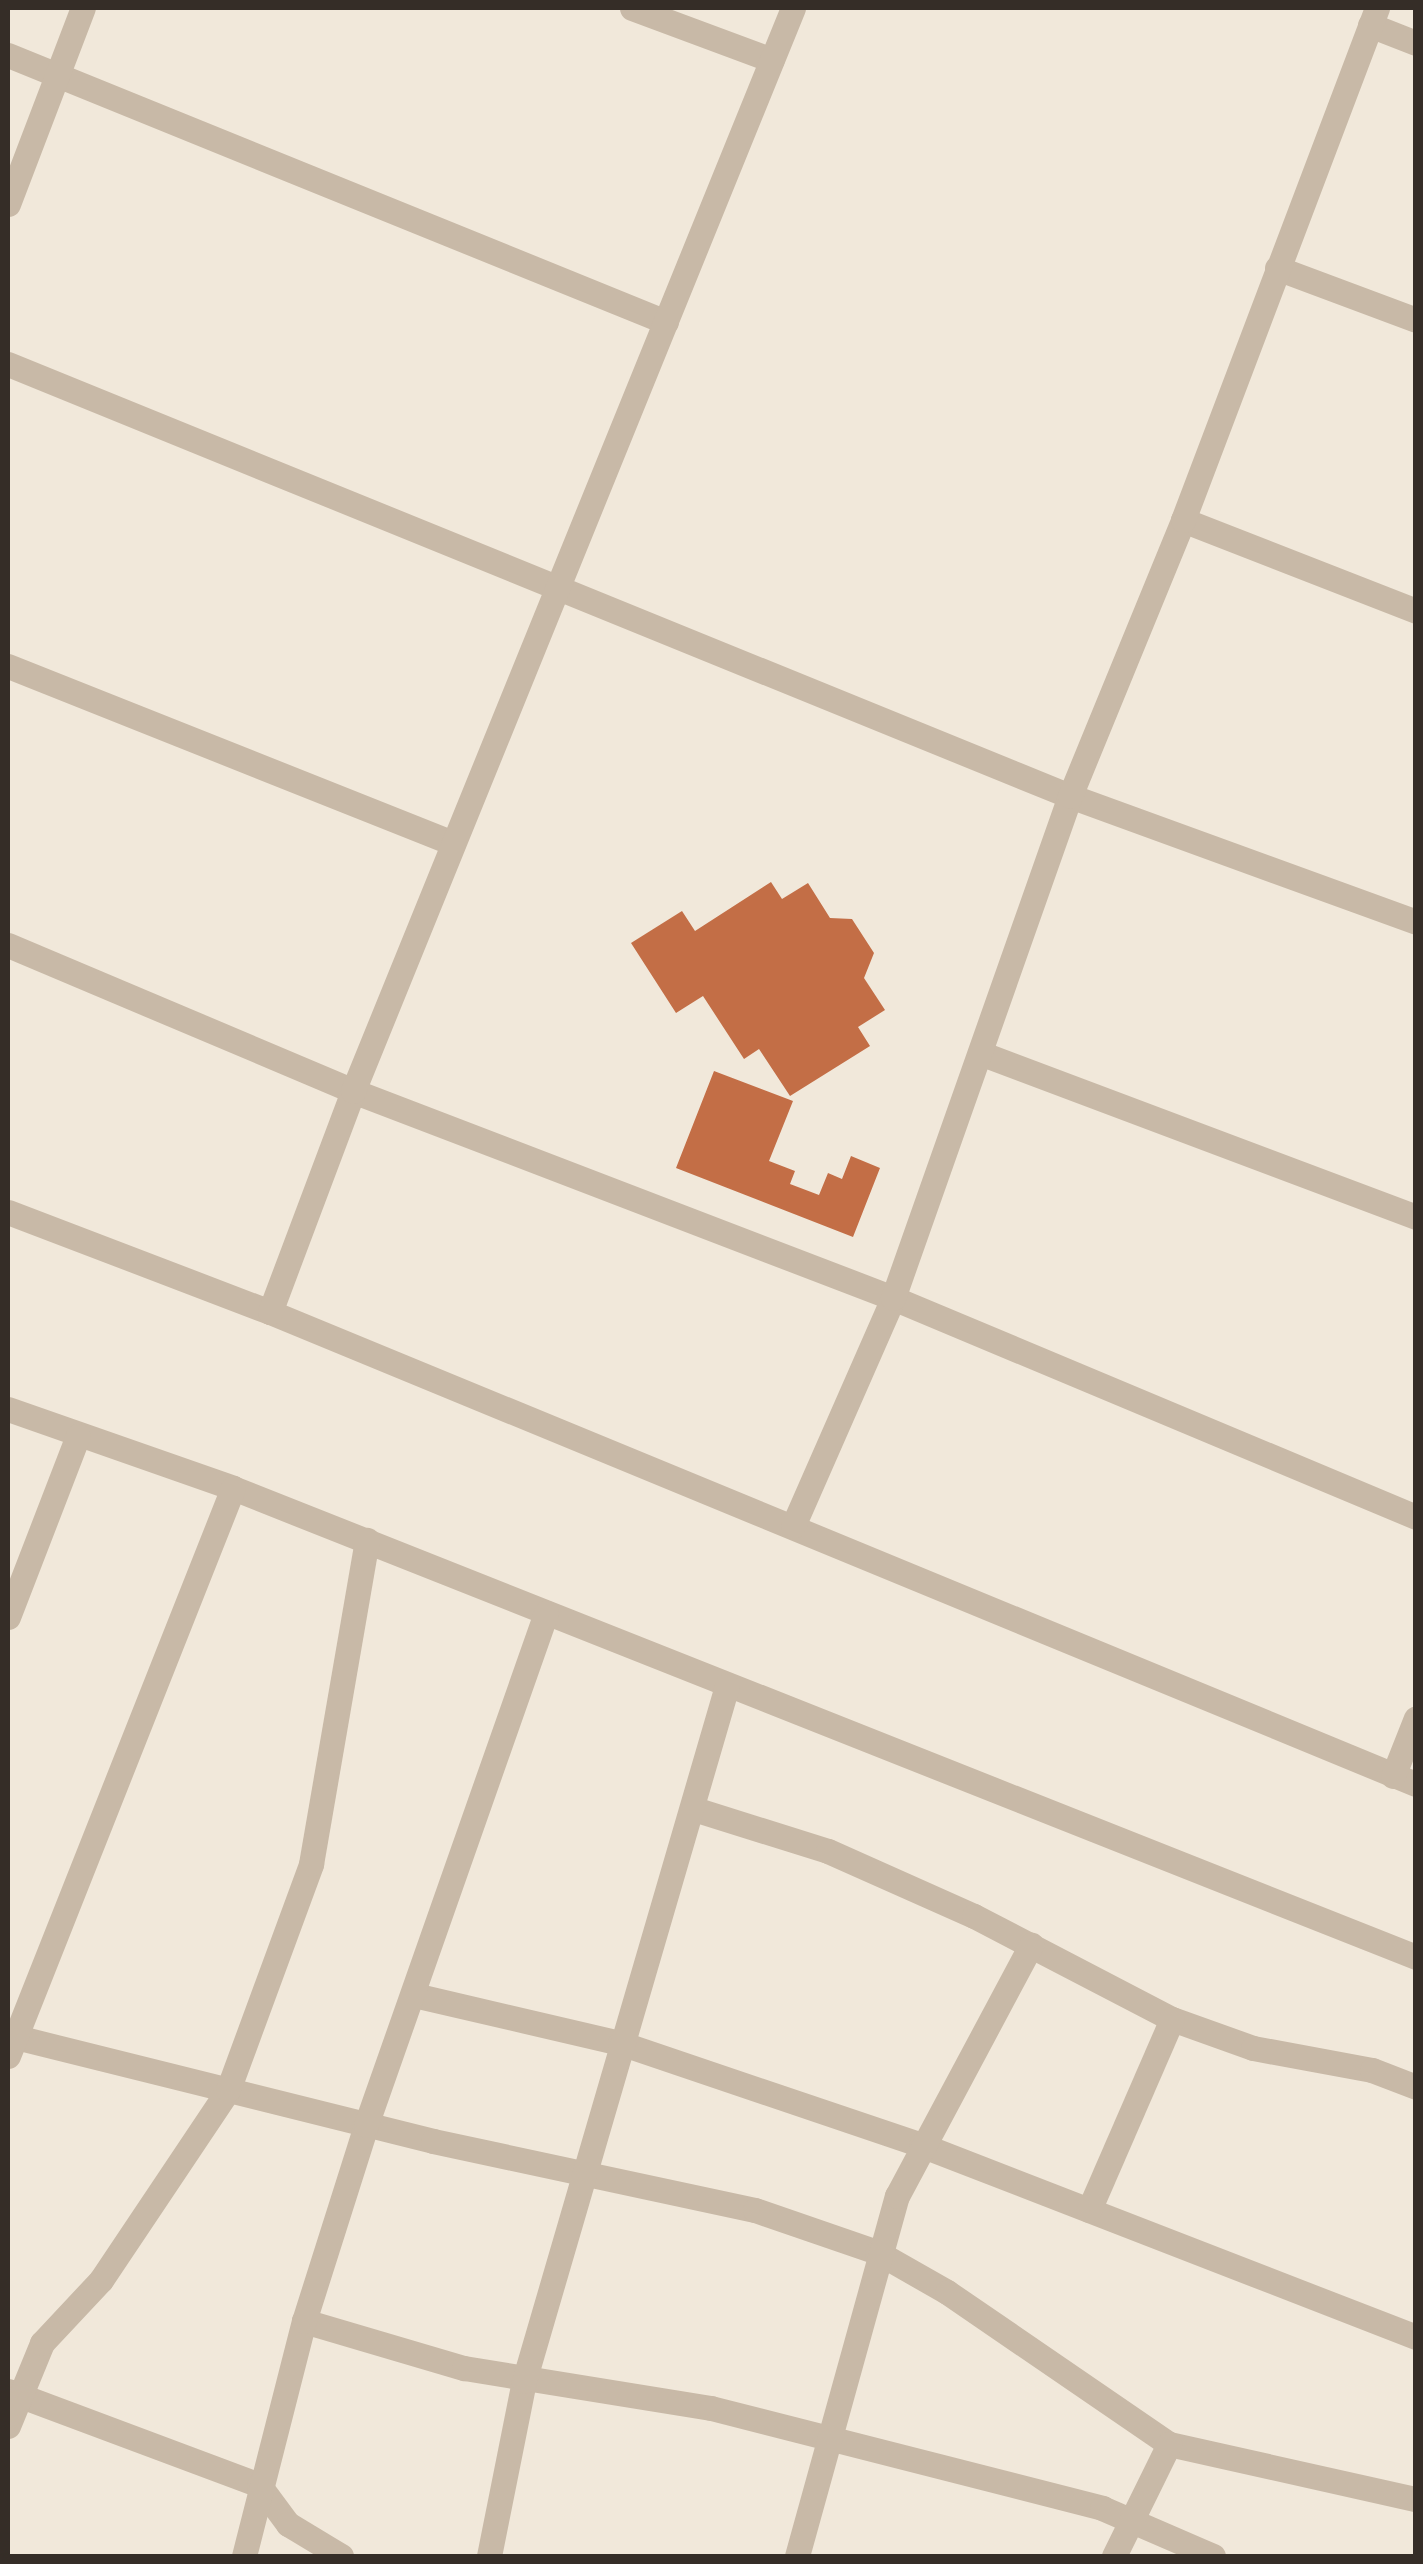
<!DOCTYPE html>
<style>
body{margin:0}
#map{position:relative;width:1423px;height:2564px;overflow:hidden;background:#f1e8da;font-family:"Public Sans",sans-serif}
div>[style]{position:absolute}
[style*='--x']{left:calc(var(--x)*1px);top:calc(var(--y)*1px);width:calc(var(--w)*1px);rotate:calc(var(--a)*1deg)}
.building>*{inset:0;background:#c36e46}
.minor>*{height:25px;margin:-12.5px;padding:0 12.5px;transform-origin:12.5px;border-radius:12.5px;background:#c8b9a7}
span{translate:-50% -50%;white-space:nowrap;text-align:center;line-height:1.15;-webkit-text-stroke:10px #f9f2e6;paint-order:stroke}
.frame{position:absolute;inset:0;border:10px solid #352d27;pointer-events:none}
</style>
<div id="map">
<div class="building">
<i style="clip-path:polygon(771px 882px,782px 899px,808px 883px,830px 918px,852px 919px,874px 953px,864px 978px,885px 1010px,858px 1027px,870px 1046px,790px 1096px,759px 1049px,744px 1059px,703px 996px,676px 1013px,631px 943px,682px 911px,695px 931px)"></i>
<i style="clip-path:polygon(714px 1071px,793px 1101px,769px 1161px,795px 1171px,790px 1184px,819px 1195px,828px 1173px,842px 1179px,851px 1156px,880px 1168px,853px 1237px,676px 1168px)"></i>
</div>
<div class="minor">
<i style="--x:632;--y:8;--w:149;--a:20.4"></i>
<i style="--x:1370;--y:25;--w:49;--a:21.4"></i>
<i style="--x:8;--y:55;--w:710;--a:22.09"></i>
<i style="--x:8;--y:204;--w:210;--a:-69.1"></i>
<i style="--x:1277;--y:268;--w:148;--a:20.5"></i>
<i style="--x:8;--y:364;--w:1147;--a:22.14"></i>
<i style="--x:1070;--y:796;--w:368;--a:20"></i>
<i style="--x:1183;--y:520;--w:250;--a:21.3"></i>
<i style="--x:8;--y:666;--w:479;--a:21.7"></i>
<i style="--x:8;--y:945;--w:375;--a:22.9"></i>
<i style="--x:353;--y:1091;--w:578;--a:20.97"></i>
<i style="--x:893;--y:1298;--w:567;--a:22.72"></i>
<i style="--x:980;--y:1053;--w:466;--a:20.6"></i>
<i style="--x:8;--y:1212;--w:280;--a:20.9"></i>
<i style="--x:270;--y:1312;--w:1239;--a:22.39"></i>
<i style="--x:270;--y:1312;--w:236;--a:-69.4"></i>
<i style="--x:353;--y:1091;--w:1169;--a:-67.89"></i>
<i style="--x:8;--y:1409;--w:238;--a:19.3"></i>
<i style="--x:233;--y:1488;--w:1273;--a:21.63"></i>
<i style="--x:793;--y:1526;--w:249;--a:-66.3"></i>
<i style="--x:893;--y:1298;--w:532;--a:-70.58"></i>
<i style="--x:1070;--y:796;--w:298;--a:-67.7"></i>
<i style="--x:1183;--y:520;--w:548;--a:-69.25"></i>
<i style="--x:8;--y:1617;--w:194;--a:-68.9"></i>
<i style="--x:1393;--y:1776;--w:62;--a:-68.4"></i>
<i style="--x:694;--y:1809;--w:140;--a:17.4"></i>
<i style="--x:828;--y:1851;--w:160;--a:24"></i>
<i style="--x:974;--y:1916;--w:223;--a:27.5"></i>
<i style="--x:1172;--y:2019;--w:86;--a:19.7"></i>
<i style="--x:1253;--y:2048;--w:121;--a:10.5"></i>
<i style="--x:1372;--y:2070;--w:47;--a:21.1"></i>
<i style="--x:414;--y:1995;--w:212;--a:13.1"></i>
<i style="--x:620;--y:2043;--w:318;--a:18.7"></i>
<i style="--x:921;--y:2145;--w:531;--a:21.2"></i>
<i style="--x:8;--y:2035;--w:438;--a:14"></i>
<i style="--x:433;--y:2141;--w:329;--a:12.1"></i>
<i style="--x:755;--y:2210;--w:129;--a:19"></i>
<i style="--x:877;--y:2252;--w:81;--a:29.7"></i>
<i style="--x:947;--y:2292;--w:269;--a:34.4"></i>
<i style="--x:1169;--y:2444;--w:253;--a:12.6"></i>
<i style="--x:8;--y:2056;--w:611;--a:-68.39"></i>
<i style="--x:1089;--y:2210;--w:208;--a:-66.5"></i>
<i style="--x:304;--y:2321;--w:167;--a:16.4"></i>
<i style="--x:464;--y:2368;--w:250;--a:9.2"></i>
<i style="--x:711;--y:2408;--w:404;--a:14.3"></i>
<i style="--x:1102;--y:2508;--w:121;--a:23.4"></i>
<i style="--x:8;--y:2391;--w:268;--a:20.5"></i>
<i style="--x:259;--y:2485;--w:49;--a:53.4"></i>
<i style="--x:288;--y:2524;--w:62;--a:31.1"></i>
<i style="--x:8;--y:2426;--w:90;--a:-67.7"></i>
<i style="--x:42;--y:2343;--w:86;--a:-46.9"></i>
<i style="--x:101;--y:2280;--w:229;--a:-56.2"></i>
<i style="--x:228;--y:2090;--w:241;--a:-69.8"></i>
<i style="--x:311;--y:1864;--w:329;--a:-80.2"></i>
<i style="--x:244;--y:2556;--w:243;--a:-75.7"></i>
<i style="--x:304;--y:2321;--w:206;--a:-72.4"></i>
<i style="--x:366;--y:2125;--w:543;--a:-70.63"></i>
<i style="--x:489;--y:2556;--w:178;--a:-78.7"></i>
<i style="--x:524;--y:2381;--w:724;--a:-73.72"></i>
<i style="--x:797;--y:2556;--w:374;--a:-74.5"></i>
<i style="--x:897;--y:2196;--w:285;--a:-61.9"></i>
<i style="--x:1114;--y:2556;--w:125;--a:-63.8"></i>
</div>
<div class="frame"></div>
</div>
